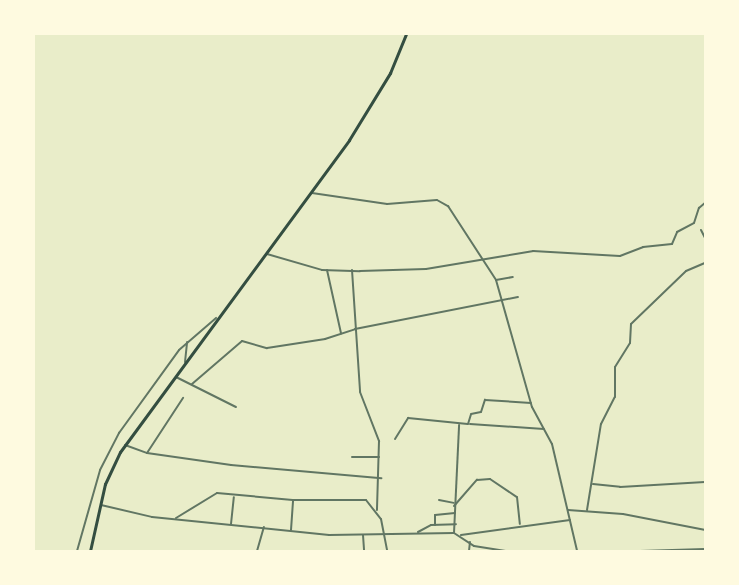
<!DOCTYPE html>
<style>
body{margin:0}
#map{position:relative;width:739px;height:585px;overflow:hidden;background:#e9edc9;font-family:"Zilla Slab",serif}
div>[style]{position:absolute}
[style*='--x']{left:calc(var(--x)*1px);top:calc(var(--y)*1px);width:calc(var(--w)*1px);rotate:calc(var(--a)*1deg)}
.minor>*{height:2px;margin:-1px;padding:0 1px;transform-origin:1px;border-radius:1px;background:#617663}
.primary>*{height:3px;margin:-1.5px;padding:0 1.5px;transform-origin:1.5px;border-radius:1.5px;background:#344e41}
span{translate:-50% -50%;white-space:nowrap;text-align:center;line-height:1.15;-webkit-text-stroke:5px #fefae0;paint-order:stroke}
.frame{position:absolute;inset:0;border:35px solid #fefae0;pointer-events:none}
</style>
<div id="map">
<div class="minor">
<i style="--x:312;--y:193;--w:76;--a:8.3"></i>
<i style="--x:387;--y:204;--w:50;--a:-4.6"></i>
<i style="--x:437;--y:200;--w:13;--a:29"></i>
<i style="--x:448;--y:206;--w:88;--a:57"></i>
<i style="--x:496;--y:280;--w:132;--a:74.2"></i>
<i style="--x:532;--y:407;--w:42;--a:61.6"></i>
<i style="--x:552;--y:444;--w:110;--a:76.8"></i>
<i style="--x:701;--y:230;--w:9;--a:63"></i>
<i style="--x:267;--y:254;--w:57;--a:16.2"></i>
<i style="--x:322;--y:270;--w:38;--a:2"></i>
<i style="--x:360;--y:271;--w:66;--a:-1.7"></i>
<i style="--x:426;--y:269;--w:109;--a:-9.5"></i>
<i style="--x:533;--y:251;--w:87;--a:3.3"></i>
<i style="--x:620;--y:256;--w:25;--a:-21"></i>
<i style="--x:643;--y:247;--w:29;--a:-6"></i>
<i style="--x:672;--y:244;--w:13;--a:-67"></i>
<i style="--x:677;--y:232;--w:19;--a:-28"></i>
<i style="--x:694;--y:223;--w:16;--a:-72"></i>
<i style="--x:699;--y:208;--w:8;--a:-40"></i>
<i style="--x:327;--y:270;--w:65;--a:77.5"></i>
<i style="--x:352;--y:270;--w:122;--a:86.2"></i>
<i style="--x:360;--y:392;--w:53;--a:68.8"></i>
<i style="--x:379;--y:441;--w:69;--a:91.7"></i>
<i style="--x:496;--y:280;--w:17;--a:-10"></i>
<i style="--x:185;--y:362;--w:20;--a:-84"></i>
<i style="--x:176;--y:377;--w:67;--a:26.6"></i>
<i style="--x:192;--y:384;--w:66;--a:-40.7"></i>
<i style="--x:242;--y:341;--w:26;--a:16"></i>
<i style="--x:267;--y:348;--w:59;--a:-8.8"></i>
<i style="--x:325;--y:339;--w:32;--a:-18"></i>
<i style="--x:355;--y:329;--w:166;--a:-11.1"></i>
<i style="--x:470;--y:424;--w:74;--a:3.9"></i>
<i style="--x:395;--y:439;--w:25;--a:-58"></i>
<i style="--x:408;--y:418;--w:60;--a:5.7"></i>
<i style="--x:468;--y:424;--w:10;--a:-73"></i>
<i style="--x:471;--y:414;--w:10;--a:-11"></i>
<i style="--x:481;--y:412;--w:13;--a:-72"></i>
<i style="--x:485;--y:400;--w:46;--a:3.7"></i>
<i style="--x:125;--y:445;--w:23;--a:20"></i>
<i style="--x:147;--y:453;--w:85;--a:8.1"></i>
<i style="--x:231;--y:465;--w:151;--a:5"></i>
<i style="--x:147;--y:453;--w:66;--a:-56.8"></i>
<i style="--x:352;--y:457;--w:27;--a:0"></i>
<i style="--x:593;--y:484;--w:27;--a:6"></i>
<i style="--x:620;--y:487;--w:85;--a:-3.4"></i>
<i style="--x:439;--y:500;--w:15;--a:11"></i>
<i style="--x:101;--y:505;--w:52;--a:13.2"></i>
<i style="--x:152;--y:517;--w:178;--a:5.8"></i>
<i style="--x:329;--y:535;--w:125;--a:-0.9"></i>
<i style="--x:454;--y:533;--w:24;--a:33"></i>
<i style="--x:474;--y:546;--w:32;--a:9"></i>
<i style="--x:454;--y:506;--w:35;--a:-49"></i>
<i style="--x:477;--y:480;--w:13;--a:-4"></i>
<i style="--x:490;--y:479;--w:32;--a:34"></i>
<i style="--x:517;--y:497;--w:27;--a:84"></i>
<i style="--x:568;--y:510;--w:55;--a:4.2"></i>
<i style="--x:623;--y:514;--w:84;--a:11"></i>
<i style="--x:587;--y:510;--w:87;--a:-80.8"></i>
<i style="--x:601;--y:424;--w:30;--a:-63"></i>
<i style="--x:615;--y:397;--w:30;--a:-90"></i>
<i style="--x:615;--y:367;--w:28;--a:-58"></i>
<i style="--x:630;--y:343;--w:19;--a:-87"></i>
<i style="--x:631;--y:324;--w:76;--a:-43.9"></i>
<i style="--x:686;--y:271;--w:21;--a:-23"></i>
<i style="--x:176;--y:518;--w:48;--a:-31.4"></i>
<i style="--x:217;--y:493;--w:76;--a:5.3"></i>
<i style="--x:293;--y:500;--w:73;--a:0"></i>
<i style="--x:366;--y:500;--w:24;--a:52"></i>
<i style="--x:381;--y:519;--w:33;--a:79"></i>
<i style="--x:231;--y:524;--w:27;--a:-84"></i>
<i style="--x:435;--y:525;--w:10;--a:-90"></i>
<i style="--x:435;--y:515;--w:20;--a:-6"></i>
<i style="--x:291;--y:530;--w:30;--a:-86"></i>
<i style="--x:418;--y:532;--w:15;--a:-28"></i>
<i style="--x:431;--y:525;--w:25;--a:-2"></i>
<i style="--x:454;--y:533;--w:108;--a:-87.3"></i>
<i style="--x:363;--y:535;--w:16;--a:86"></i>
<i style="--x:461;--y:535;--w:110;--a:-7.8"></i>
<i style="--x:77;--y:551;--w:84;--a:-74.1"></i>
<i style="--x:100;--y:470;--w:42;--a:-62.8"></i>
<i style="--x:119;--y:433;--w:102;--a:-54.1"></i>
<i style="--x:179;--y:350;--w:49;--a:-40.9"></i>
<i style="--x:257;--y:551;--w:25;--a:-74"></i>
<i style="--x:469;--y:551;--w:9;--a:-84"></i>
<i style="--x:640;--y:551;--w:65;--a:-1.8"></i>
</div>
<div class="primary">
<i style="--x:90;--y:551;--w:69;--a:-77.4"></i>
<i style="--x:105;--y:484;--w:35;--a:-65"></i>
<i style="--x:120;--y:452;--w:387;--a:-53.7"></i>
<i style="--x:349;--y:140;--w:79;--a:-58.5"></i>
<i style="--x:390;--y:73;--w:42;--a:-67.7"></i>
</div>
<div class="frame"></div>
</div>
